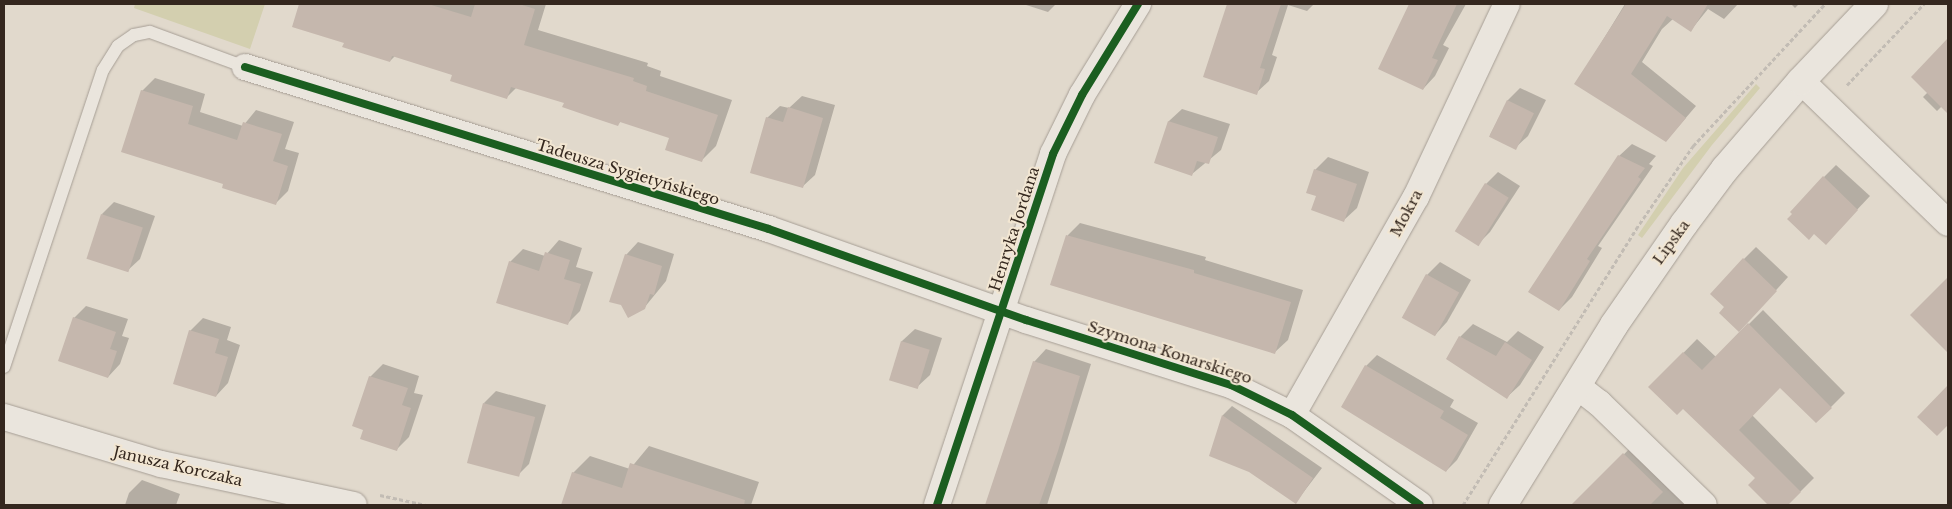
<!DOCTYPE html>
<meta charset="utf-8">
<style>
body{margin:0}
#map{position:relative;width:1952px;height:509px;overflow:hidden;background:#e1d9cc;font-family:"Libre Baskerville",serif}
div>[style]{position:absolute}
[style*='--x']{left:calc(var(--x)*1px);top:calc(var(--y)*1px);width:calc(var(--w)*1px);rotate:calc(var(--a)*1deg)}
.green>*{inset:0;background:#d3cfaf}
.shadow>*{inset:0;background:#0003}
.building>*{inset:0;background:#c5b7ad;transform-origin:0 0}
.path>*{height:3px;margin-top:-1.5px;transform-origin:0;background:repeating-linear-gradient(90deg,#c2bcb4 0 4px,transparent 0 6.5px)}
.roads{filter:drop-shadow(0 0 1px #a69e95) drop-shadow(0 0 1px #a69e95)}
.service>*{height:12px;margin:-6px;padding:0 6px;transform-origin:6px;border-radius:6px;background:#eae5dd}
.minor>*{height:26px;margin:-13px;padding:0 13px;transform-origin:13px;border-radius:13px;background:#eae5dd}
.secondary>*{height:28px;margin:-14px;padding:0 14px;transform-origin:14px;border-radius:14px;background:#eae5dd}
.cycleway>*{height:8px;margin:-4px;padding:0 4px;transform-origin:4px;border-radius:4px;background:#1b5e20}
span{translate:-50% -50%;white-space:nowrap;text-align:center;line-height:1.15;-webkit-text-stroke:4px #f2e6d2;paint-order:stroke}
.street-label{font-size:15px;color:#34271e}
.frame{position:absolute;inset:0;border:5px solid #34271e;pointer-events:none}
</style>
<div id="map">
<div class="green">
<i style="clip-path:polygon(135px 4px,265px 4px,250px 49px,134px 8px)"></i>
<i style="clip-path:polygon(1756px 84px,1760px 88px,1712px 145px,1642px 238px,1638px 235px,1683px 168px)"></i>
</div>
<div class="shadow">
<i style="clip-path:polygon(300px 4px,546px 4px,538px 30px,648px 63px,647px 66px,661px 71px,660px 76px,732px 100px,716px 146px,701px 161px,670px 137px,621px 121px,618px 124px,565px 102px,517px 87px,506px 98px,454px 75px,395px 56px,390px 61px,345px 42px,293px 26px)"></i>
<i style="clip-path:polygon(1023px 4px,1056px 4px,1048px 12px)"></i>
<i style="clip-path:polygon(1258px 4px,1314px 4px,1307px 11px,1288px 5px,1272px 55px,1277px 57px,1269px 81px,1256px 93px,1252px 21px)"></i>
<i style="clip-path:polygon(1411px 4px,1466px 4px,1443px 45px,1449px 48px,1435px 76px,1423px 89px,1380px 68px)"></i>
<i style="clip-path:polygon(1625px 4px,1738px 4px,1724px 19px,1708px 9px,1691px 30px,1673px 19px,1662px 29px,1642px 62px,1696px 106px,1666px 141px,1576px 84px)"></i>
<i style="clip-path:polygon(1791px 4px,1799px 4px,1795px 8px)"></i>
<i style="clip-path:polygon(1948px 40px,1948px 100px,1937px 111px,1923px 97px,1928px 92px,1913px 77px)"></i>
<i style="clip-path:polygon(155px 78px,205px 94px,200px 112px,243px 126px,256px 110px,294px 122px,285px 149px,299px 153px,288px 191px,275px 204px,225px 183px,142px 91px)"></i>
<i style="clip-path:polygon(1520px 88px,1546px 100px,1528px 136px,1515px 148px,1490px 135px,1508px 100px)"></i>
<i style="clip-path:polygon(802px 96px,835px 105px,815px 175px,802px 187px,767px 118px,780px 106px,789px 108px)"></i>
<i style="clip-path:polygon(1182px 109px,1230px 124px,1221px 150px,1192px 174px,1156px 163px,1169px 121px)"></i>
<i style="clip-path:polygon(1632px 144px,1656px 156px,1649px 164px,1653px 166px,1598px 246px,1602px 248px,1572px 297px,1559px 310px,1619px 156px)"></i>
<i style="clip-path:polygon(1328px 157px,1369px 172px,1357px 208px,1344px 220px,1317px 195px,1315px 170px)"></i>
<i style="clip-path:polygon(1836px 165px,1870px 196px,1838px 230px,1824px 177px)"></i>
<i style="clip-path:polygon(1498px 172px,1520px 186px,1490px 232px,1478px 244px,1486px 184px)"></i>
<i style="clip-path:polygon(114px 202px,155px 216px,140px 259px,127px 271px,102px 214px)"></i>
<i style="clip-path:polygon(1080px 223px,1206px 257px,1205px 260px,1303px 290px,1288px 340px,1275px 352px,1052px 284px,1068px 235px)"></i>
<i style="clip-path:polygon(559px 240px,582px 248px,576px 267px,593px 272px,580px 311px,568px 323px,510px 262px,523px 249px,545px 256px)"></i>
<i style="clip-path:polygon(638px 242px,674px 254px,666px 281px,644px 308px,626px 255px)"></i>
<i style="clip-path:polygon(1756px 247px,1788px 277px,1751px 318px,1726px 307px,1744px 259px)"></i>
<i style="clip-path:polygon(1440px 262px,1471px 280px,1447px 322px,1435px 335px,1427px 275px)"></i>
<i style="clip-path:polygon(1948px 278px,1948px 350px,1912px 315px)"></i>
<i style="clip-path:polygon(86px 306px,128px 319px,122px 336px,129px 338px,120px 364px,108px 377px,74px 318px)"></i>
<i style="clip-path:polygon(1763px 310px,1845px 393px,1816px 422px,1780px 386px,1752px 415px,1814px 478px,1787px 505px,1769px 505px,1750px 485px,1757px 478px,1683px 408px,1650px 387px,1697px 339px,1716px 357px)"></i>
<i style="clip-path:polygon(203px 318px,231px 327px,227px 340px,240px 345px,228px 383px,216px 396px,190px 331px)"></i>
<i style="clip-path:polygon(1473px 324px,1507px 342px,1518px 331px,1544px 347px,1520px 385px,1507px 397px,1448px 359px,1460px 337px)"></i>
<i style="clip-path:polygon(915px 329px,942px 338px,930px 375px,917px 387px,891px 379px,902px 341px)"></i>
<i style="clip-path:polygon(1046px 349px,1091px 364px,1047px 505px,987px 505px,1034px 362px)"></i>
<i style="clip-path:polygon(1377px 355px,1454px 400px,1450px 407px,1478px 423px,1457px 460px,1446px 471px,1366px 366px)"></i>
<i style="clip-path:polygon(383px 364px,419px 376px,414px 393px,423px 395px,409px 437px,397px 449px,370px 377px)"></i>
<i style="clip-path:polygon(496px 391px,546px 405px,529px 464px,517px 476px,484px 403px)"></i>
<i style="clip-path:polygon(1232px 406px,1322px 468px,1296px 502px,1250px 471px,1211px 455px,1223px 415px)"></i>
<i style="clip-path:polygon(1641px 437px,1690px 505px,1574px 505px)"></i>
<i style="clip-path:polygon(649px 446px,759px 482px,751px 505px,563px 504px,573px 473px,590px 456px,630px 469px)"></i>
<i style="clip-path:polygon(142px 480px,180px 494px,176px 505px,125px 505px,129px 493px)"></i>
</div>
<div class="building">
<i style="clip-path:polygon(299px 4px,428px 4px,471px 17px,475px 4px,519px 4px,535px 9px,524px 45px,634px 78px,633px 81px,647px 86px,646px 91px,718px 115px,702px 162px,665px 150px,669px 138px,620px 122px,618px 126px,591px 117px,562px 107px,564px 103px,511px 87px,507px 99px,450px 81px,452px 75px,392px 56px,390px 62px,342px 47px,344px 43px,292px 27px)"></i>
<i style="clip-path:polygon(1227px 4px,1281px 4px,1260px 68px,1265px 69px,1257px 95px,1203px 77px)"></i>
<i style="clip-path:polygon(1409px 4px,1457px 4px,1432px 58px,1438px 60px,1423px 90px,1378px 69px)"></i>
<i style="clip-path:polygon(1626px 4px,1708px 4px,1691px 32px,1667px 16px,1631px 74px,1686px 118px,1666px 142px,1574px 84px)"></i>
<i style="clip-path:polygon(1948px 38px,1948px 114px,1911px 77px)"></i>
<i style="clip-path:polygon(141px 90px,193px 106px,188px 124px,237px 140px,243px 122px,282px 134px,273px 161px,288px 166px,276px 205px,222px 188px,223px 184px,121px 152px)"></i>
<i style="left:1507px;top:100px;width:30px;height:41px;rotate:26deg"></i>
<i style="clip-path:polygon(788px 107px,823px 118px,803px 188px,750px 173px,766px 117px,783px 122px)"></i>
<i style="clip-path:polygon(1168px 121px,1218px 137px,1209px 164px,1197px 161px,1192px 176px,1154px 163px)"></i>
<i style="clip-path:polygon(1618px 155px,1645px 168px,1638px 177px,1641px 179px,1587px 259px,1590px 261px,1559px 311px,1528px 292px)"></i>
<i style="clip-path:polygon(1314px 169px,1357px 184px,1344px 222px,1311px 210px,1316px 196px,1306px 193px)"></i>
<i style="clip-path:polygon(1823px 176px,1858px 210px,1826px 245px,1814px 234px,1809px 240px,1787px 219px,1792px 214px,1790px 212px)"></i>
<i style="left:1485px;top:183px;width:28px;height:57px;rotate:32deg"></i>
<i style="left:101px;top:214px;width:44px;height:47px;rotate:18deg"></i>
<i style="clip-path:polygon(1066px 235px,1194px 270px,1194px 273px,1291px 302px,1275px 354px,1050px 285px)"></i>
<i style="clip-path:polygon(545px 252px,570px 260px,564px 279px,581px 284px,568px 325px,496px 303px,509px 261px,539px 271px)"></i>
<i style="clip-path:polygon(625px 254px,662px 266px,654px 295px,650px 294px,645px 309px,628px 318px,621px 305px,609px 302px)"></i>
<i style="clip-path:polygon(1743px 258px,1777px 291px,1739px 332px,1719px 313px,1724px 307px,1710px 294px)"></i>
<i style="left:1426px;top:274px;width:38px;height:50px;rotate:29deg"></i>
<i style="clip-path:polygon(1948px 277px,1948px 353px,1910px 315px)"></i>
<i style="clip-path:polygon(73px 317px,116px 332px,110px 349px,117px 351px,108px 378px,58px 361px)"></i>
<i style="clip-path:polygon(1748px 323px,1832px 408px,1816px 423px,1780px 388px,1739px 430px,1801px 492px,1788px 505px,1768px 505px,1748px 485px,1755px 478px,1683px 409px,1677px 415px,1648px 387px,1683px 352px,1702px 370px)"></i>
<i style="clip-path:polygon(189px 330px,219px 339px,215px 353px,228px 357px,216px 397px,173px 384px)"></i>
<i style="clip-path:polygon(1459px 336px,1496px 356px,1505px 342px,1532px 360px,1507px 399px,1446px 359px)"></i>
<i style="left:901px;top:341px;width:30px;height:41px;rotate:17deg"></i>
<i style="clip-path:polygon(1033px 361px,1080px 376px,1058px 451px,1039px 505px,985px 505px)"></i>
<i style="clip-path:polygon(1365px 365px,1444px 411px,1440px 418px,1468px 435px,1446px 472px,1341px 407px)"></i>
<i style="clip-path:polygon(369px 376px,408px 388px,402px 405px,411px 408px,397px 451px,360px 439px,363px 430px,352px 426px)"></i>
<i style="clip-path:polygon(1948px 385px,1948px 425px,1937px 436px,1917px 417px)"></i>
<i style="left:483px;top:403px;width:54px;height:62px;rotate:15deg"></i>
<i style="clip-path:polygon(1222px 415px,1313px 478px,1296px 504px,1249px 472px,1209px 456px)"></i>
<i style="clip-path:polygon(1623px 453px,1663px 492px,1650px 505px,1571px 505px)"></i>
<i style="clip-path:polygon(630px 463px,745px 500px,744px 505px,561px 505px,572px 472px,622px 488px)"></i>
</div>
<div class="path">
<i style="--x:1847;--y:85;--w:112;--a:-46.5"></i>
<i style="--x:380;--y:495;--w:47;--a:12.3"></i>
<i style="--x:1463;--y:505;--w:326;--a:-57.9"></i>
<i style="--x:1636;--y:229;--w:101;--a:-55.5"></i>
<i style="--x:1693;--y:146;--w:194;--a:-47.1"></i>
</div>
<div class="roads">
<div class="service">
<i style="--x:4;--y:367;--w:313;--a:-71.6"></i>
<i style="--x:103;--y:70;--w:28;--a:-58"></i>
<i style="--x:118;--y:46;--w:19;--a:-35"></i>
<i style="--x:134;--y:35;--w:16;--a:-11"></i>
<i style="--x:150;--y:32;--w:101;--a:20.2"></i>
</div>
<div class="minor">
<i style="--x:245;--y:67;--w:548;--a:17.18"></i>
<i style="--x:769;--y:229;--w:273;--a:19.5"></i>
<i style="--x:1026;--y:320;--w:215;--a:17.6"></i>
<i style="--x:1231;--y:385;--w:68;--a:26.2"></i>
<i style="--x:1292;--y:415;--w:156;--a:35.1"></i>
<i style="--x:1801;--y:81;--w:204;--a:44"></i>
<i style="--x:1577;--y:386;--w:28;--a:38"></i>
<i style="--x:1599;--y:403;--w:146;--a:44.2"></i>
<i style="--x:1292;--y:415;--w:251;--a:-60.4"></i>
<i style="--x:1416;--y:197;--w:213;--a:-64.8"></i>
<i style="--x:4;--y:417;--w:164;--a:16.7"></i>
<i style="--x:161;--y:464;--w:197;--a:12"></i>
<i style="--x:937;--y:505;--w:370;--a:-71.7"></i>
<i style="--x:1053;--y:154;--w:66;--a:-63.8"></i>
<i style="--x:1082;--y:95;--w:107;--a:-58.4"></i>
</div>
<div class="secondary">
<i style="--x:1503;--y:505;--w:211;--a:-58.3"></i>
<i style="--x:1614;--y:325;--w:123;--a:-55.3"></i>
<i style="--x:1684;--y:224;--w:69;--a:-53.3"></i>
<i style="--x:1725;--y:169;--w:116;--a:-49.2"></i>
<i style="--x:1801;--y:81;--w:106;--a:-46.5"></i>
</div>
</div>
<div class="cycleway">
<i style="--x:245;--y:67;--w:548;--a:17.18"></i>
<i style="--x:769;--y:229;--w:273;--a:19.5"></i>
<i style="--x:1026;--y:320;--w:215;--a:17.6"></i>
<i style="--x:1231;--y:385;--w:68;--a:26.2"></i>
<i style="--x:1292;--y:415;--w:156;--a:35.1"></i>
<i style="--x:937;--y:505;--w:370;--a:-71.7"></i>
<i style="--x:1053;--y:154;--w:66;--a:-63.8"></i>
<i style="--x:1082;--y:95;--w:107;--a:-58.4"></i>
</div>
<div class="street-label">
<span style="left:628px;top:172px;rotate:17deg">Tadeusza Sygietyńskiego</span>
<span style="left:1406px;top:213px;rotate:-62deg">Mokra</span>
<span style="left:1014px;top:229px;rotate:-72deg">Henryka Jordana</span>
<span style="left:1671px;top:242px;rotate:-54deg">Lipska</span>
<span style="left:1170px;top:352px;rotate:18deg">Szymona Konarskiego</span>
<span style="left:178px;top:466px;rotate:13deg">Janusza Korczaka</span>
</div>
<div class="frame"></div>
</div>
